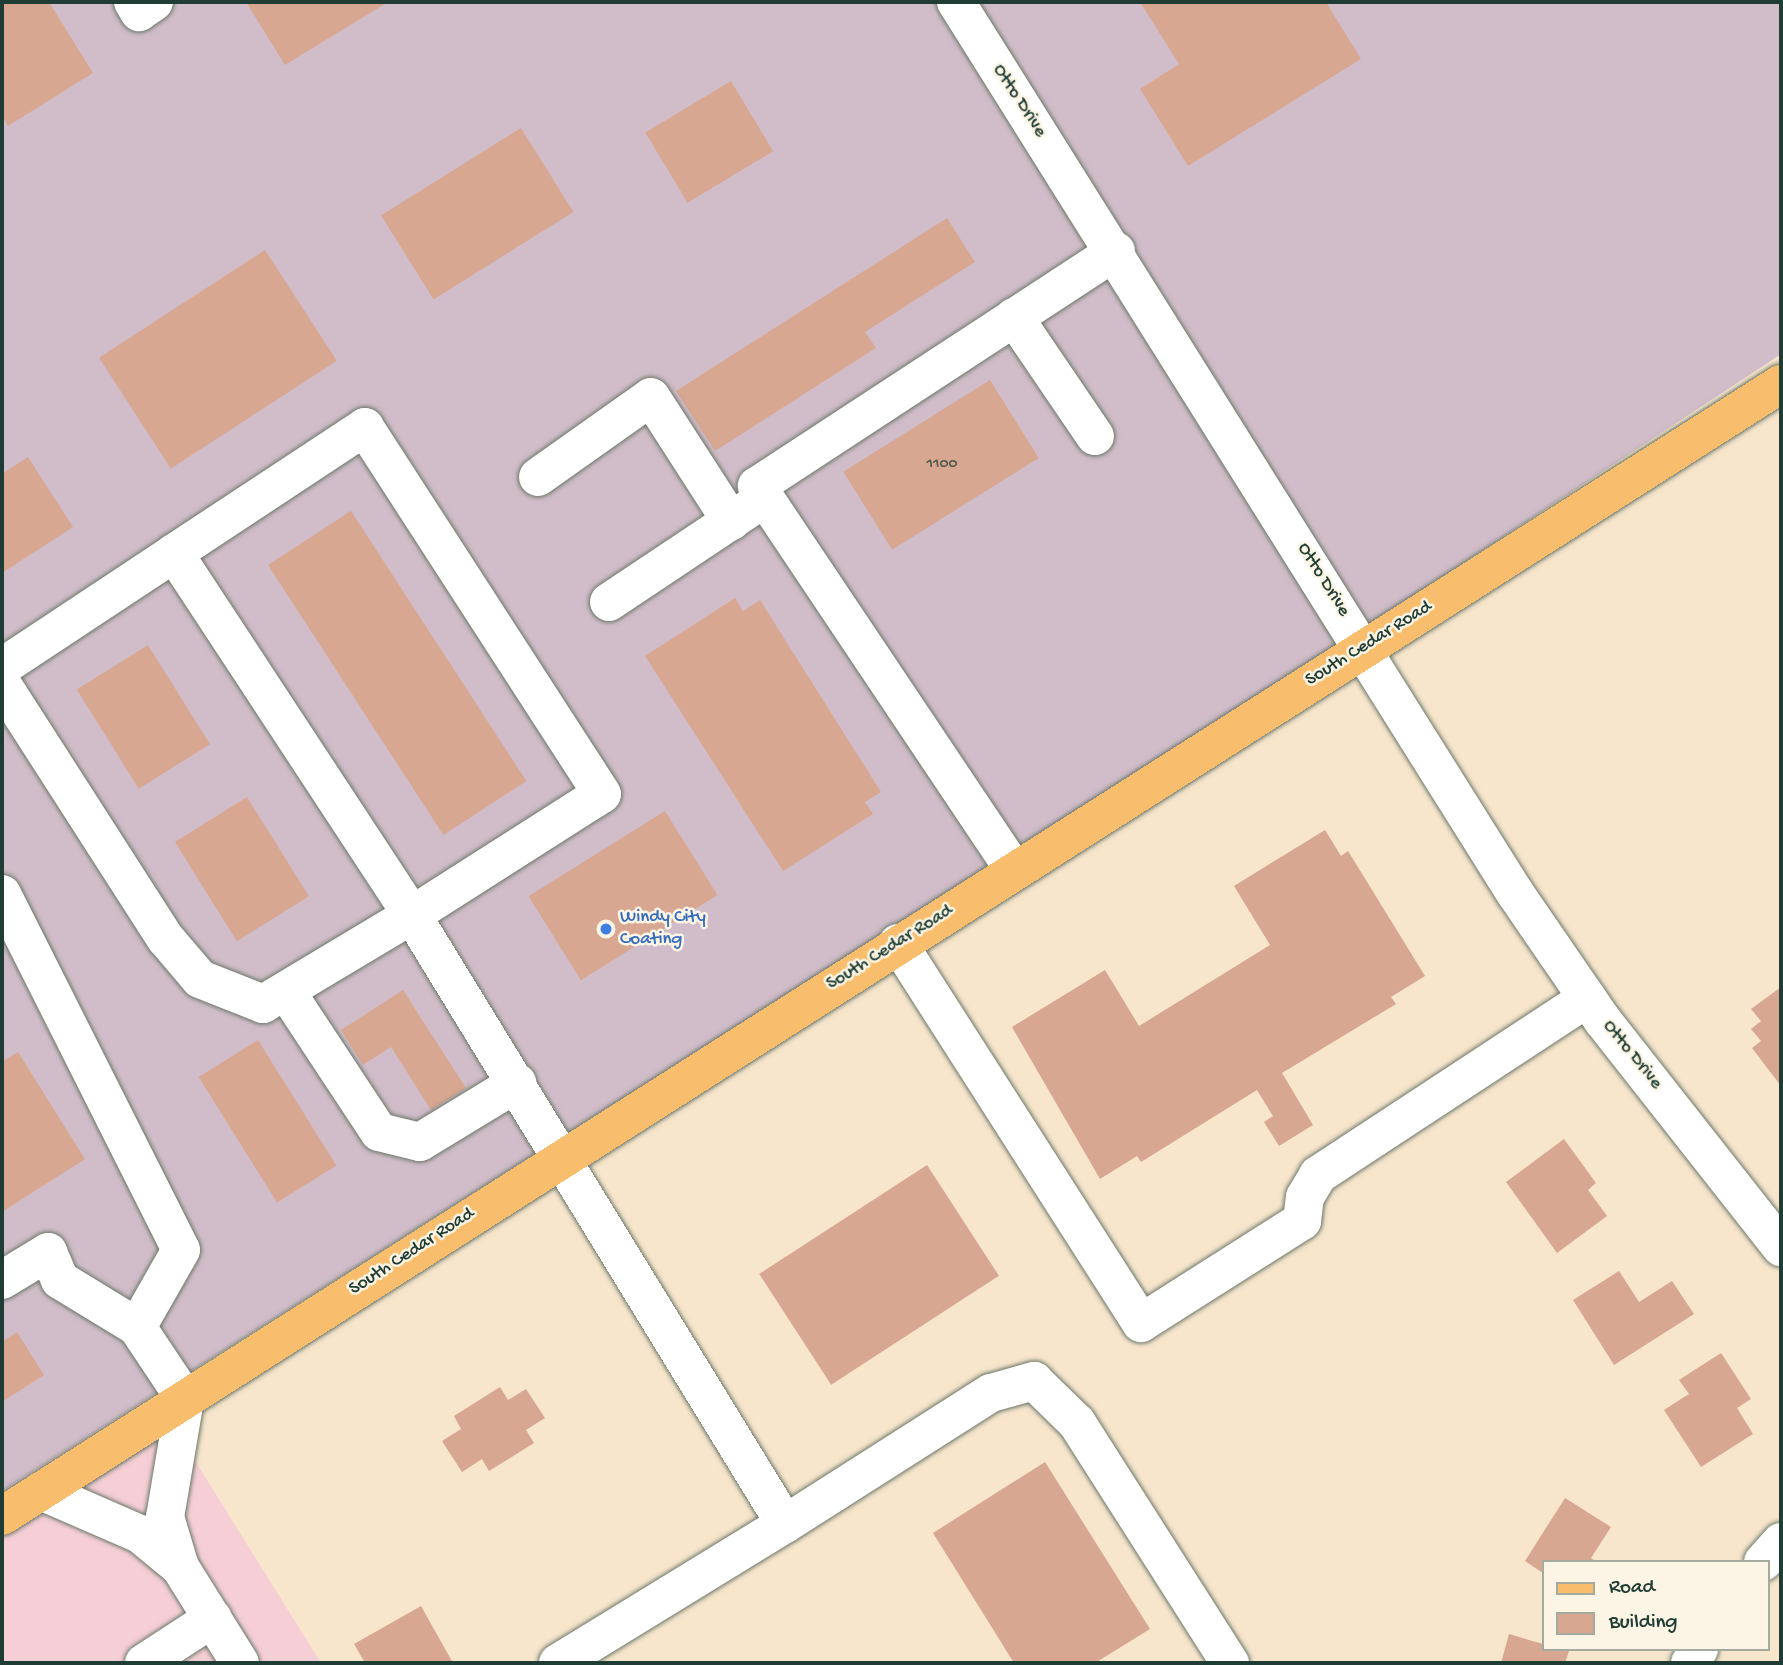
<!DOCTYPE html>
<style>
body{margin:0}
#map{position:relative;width:1783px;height:1665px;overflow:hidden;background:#f7e5cc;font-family:"Gochi Hand",sans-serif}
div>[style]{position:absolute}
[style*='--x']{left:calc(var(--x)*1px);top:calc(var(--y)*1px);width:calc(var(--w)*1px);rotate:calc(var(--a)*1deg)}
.built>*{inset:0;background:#f6cfd6}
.industrial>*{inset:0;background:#d1bdc9}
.building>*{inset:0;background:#d8a791;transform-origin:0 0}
.roads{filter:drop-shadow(0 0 2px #6b7869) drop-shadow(0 0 2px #6b7869)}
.minor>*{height:38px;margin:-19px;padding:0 19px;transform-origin:19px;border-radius:19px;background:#fff}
.major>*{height:38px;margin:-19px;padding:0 19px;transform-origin:19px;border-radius:19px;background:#f9be6d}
.dots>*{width:19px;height:19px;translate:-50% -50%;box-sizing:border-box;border:4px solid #fcf5e5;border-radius:50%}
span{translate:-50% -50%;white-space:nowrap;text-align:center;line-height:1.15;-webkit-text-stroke:5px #fcf5e5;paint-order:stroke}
.number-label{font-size:16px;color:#4d584b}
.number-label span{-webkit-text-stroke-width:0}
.street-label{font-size:19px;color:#1f3d34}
.shop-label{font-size:19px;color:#366cbe}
.left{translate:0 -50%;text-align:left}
.frame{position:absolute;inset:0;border:4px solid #1f3d34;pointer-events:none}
.legend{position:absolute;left:1542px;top:1560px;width:228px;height:91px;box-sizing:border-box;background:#fcf5e5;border:2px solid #a4ab9e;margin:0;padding:9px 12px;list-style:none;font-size:21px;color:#1f3d34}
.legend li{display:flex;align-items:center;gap:14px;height:35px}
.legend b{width:35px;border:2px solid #a4ab9e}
</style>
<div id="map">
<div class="built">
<i style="clip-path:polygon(154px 1395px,321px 1663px,2px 1663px,2px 1491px)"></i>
</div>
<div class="industrial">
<i style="clip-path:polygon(2px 2px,1781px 2px,1781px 354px,1342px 643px,2px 1491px)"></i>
</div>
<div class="building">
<i style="clip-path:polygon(2px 2px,49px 2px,93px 73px,8px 126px,2px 115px)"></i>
<i style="clip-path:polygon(246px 2px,388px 2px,285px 65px)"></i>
<i style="clip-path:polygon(1140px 2px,1326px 2px,1361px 59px,1188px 166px,1140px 89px,1179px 64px)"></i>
<i style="left:731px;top:81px;width:82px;height:100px;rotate:59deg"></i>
<i style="left:521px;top:128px;width:99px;height:165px;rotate:58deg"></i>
<i style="clip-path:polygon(947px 218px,975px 262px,865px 332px,876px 348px,715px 451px,676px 391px)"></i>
<i style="left:265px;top:250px;width:132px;height:198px;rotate:57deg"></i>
<i style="left:990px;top:380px;width:92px;height:173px;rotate:58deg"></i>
<i style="clip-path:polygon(28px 457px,73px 527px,2px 573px,2px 474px)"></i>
<i style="left:351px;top:511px;width:322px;height:99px;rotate:57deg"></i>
<i style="clip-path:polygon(735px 598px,743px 611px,760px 600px,881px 792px,865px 802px,873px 814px,783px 871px,645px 656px)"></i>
<i style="left:148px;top:645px;width:117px;height:84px;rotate:58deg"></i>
<i style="left:247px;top:797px;width:117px;height:85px;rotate:58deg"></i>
<i style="left:665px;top:811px;width:99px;height:161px;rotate:58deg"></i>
<i style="clip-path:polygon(1325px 830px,1341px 856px,1348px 851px,1425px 976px,1391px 997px,1396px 1004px,1282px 1073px,1313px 1125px,1279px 1146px,1264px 1122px,1273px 1116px,1257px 1090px,1141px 1162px,1137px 1156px,1100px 1179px,1012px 1027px,1105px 970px,1139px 1026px,1270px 945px,1234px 886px)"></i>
<i style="clip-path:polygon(1781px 987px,1781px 1086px,1752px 1048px,1761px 1041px,1751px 1029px,1761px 1021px,1751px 1009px)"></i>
<i style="clip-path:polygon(403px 990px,466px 1088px,431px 1110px,391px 1047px,363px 1065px,341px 1030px)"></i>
<i style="left:258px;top:1040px;width:148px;height:70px;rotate:58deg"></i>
<i style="clip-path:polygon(18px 1052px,85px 1159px,2px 1212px,2px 1062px)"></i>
<i style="clip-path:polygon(1564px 1139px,1596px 1183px,1588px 1190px,1607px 1216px,1557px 1253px,1506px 1182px)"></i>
<i style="left:927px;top:1165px;width:132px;height:200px;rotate:57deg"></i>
<i style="clip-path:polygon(1619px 1271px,1639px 1302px,1672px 1281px,1694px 1314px,1614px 1365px,1573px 1300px)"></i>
<i style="clip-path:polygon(17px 1332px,44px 1375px,2px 1402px,2px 1342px)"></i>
<i style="clip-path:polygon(1721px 1353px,1751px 1399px,1737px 1408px,1753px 1434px,1701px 1467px,1664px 1410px,1689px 1394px,1679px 1380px)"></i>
<i style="clip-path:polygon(500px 1387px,508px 1400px,526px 1389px,545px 1418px,526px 1430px,534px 1443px,489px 1471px,482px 1459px,462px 1472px,442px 1441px,461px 1429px,454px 1416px)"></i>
<i style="clip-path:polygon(1045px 1462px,1150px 1629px,1095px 1663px,1014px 1663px,933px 1533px)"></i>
<i style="clip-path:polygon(1565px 1498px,1611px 1527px,1591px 1558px,1597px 1562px,1543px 1562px,1543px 1573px,1525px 1561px)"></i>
<i style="clip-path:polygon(421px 1606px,453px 1663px,365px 1663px,354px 1644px)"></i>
<i style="clip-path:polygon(1509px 1634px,1543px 1644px,1543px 1649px,1569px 1651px,1565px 1663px,1501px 1663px)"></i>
</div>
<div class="roads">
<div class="minor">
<i style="--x:133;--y:2;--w:12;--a:59"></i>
<i style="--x:139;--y:12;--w:18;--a:-34"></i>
<i style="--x:956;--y:2;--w:1052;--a:57.9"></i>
<i style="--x:1515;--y:893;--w:155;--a:55.5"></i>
<i style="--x:1603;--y:1021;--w:288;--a:51.8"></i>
<i style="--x:1014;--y:317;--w:144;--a:55.8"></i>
<i style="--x:538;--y:477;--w:138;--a:-35.3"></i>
<i style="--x:651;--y:397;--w:148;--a:57.2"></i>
<i style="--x:609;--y:602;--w:173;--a:-33.7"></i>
<i style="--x:2;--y:667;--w:206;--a:-33.5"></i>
<i style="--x:2;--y:684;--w:303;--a:57.3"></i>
<i style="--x:166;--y:939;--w:52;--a:49.6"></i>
<i style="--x:200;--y:979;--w:68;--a:21.6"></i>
<i style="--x:263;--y:1004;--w:174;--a:-30.9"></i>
<i style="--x:412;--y:915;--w:225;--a:-32.5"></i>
<i style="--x:602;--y:794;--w:437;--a:-122.9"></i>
<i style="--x:365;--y:427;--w:229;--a:146.6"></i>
<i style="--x:174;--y:553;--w:433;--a:56.7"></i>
<i style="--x:412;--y:915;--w:714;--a:58.51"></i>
<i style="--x:785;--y:1524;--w:244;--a:-32.5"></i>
<i style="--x:991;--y:1393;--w:45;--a:-15.6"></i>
<i style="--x:1034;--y:1381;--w:60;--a:44.3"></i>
<i style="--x:1077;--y:1423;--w:285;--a:57.5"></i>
<i style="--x:1014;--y:870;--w:462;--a:-123.8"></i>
<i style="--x:757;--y:486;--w:429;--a:-33.2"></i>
<i style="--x:2;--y:894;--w:398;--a:63.3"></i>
<i style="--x:181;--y:1250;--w:89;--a:119.7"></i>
<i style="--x:898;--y:943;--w:451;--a:57.4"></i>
<i style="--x:1141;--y:1323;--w:191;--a:-32.4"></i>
<i style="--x:1302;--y:1221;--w:24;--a:-83"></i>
<i style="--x:1305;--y:1197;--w:26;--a:-59"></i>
<i style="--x:1318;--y:1175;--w:322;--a:-33.3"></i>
<i style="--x:286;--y:991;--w:169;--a:56.6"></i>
<i style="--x:379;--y:1132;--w:42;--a:13.7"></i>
<i style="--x:420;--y:1142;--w:114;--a:-31.3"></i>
<i style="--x:2;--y:1280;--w:54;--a:-31.3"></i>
<i style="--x:48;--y:1252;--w:30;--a:67"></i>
<i style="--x:60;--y:1280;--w:90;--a:31.4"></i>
<i style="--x:137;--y:1327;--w:87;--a:56.3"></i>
<i style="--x:185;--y:1399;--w:120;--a:99.6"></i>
<i style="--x:165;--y:1517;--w:52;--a:73.3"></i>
<i style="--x:180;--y:1567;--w:113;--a:58"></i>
<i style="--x:41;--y:1491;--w:108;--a:23.5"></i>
<i style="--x:140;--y:1534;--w:52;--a:39.5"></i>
<i style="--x:1763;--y:1562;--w:27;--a:-48"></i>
<i style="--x:144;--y:1663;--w:82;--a:-33.1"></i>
<i style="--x:558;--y:1663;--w:266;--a:-31.5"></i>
<i style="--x:1690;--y:1663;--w:17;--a:-57"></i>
</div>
<div class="major">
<i style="--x:2;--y:1516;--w:2109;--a:-32.47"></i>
</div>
</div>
<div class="dots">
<i style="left:606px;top:929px;background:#3f7fe0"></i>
</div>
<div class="number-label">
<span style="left:942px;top:465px">1100</span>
</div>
<div class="street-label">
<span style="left:1019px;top:101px;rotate:57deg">Otto Drive</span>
<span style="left:1323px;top:580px;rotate:58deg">Otto Drive</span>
<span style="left:1369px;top:644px;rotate:-32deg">South Cedar Road</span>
<span style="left:890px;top:948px;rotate:-32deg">South Cedar Road</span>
<span style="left:1632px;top:1055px;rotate:51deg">Otto Drive</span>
<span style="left:412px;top:1252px;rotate:-33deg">South Cedar Road</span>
</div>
<div class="shop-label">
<span class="left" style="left:620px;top:929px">Windy City<br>Coating</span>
</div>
<div class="frame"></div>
<ul class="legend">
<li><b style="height:9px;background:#f9be6d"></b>Road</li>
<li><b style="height:19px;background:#d8a791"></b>Building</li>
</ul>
</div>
